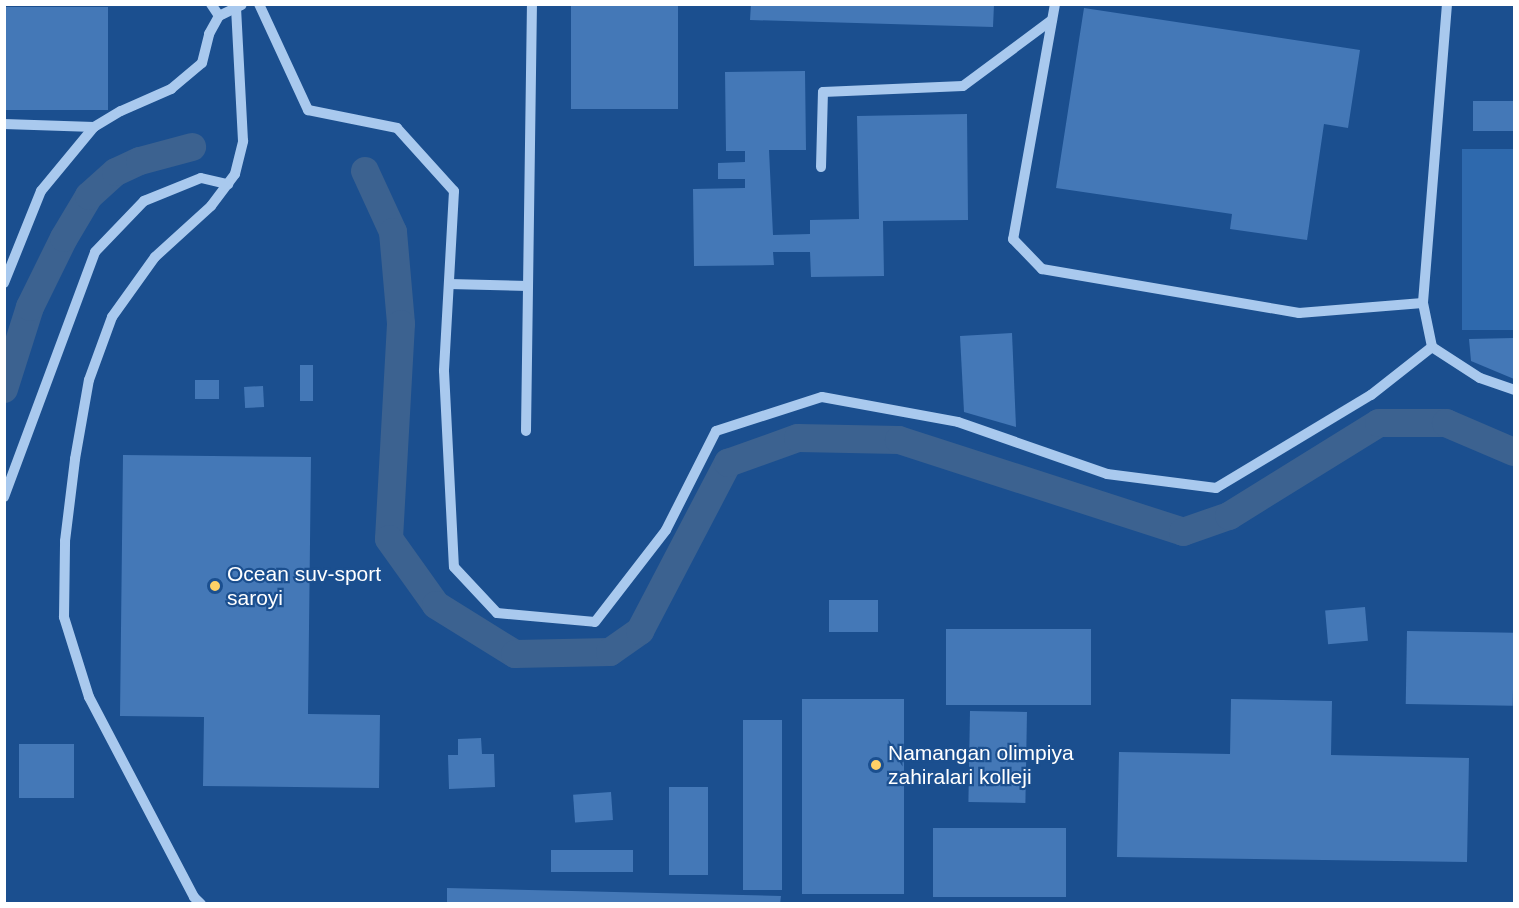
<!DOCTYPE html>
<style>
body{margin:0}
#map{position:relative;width:1519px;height:908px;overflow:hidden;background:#1b4f8f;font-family:Arial,sans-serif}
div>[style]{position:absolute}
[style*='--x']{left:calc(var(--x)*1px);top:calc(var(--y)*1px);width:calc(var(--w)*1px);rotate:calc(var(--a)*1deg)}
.green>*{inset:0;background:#2e69ad;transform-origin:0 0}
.canal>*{height:28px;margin:-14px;padding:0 14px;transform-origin:14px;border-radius:14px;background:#3c6290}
.building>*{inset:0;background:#4478b7;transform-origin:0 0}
.minor>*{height:10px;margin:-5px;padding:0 5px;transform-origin:5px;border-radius:5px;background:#a9c9ee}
.dots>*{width:16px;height:16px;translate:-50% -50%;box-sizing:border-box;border:3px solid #1b4f8f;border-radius:50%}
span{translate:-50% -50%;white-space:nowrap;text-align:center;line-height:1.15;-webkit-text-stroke:4.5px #1b4f8f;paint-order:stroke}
.poi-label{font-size:21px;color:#fff}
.left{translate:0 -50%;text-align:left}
.frame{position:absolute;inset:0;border:6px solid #fff;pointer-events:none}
</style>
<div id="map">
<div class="green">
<i style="left:1514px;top:149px;width:181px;height:52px;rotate:90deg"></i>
</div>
<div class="canal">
<i style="--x:365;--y:171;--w:67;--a:65.3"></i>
<i style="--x:393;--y:232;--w:92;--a:85"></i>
<i style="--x:401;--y:324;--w:215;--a:93.2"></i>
<i style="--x:389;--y:539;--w:81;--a:54.5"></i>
<i style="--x:436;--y:605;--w:93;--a:31.8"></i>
<i style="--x:515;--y:654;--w:95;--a:-1.2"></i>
<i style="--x:610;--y:652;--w:37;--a:-35"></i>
<i style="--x:640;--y:631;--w:190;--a:-62.4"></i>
<i style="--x:728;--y:463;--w:74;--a:-19.7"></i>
<i style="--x:798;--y:438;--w:101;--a:1.1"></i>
<i style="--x:899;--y:440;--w:299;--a:17.9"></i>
<i style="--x:1183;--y:532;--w:49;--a:-19.2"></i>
<i style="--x:1229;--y:516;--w:176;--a:-31.8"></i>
<i style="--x:1379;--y:423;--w:67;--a:0"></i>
<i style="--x:1446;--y:423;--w:74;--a:23.1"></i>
<i style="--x:4;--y:389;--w:86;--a:-72.4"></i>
<i style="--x:30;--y:307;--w:77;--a:-63.8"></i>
<i style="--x:64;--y:238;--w:49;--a:-59.2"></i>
<i style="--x:89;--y:196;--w:36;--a:-42"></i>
<i style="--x:116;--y:172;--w:26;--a:-25"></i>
<i style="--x:140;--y:161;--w:54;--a:-15.1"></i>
</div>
<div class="building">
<i style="left:571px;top:4px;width:107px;height:105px"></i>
<i style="clip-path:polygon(751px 4px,994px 4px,993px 27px,750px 20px)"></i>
<i style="left:4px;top:7px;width:104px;height:103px"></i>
<i style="clip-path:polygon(1084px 8px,1360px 50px,1348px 128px,1324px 124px,1307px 240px,1230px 229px,1232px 214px,1056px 188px)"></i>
<i style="clip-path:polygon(805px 71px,806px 150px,769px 150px,773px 235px,810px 234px,810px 220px,859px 219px,857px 116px,967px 114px,968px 220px,883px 221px,884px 276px,811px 277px,810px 252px,773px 252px,774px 265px,694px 266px,693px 189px,745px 188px,745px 179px,718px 179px,718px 163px,745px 162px,745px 151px,726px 151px,725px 72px)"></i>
<i style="left:1514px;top:101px;width:30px;height:41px;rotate:90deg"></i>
<i style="clip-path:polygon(1012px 333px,1016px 427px,964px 412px,960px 336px)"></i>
<i style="clip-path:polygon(1514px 338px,1514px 379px,1471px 361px,1469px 339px)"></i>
<i style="left:300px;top:365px;width:13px;height:36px"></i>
<i style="left:195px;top:380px;width:24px;height:19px"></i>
<i style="left:263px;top:386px;width:21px;height:19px;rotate:87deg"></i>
<i style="clip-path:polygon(123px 455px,311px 457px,308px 714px,380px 715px,379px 788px,203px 786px,204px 717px,120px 716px)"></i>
<i style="left:829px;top:600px;width:49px;height:32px"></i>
<i style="left:1365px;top:607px;width:34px;height:40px;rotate:85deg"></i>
<i style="left:946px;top:629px;width:145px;height:76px"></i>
<i style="left:1407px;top:631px;width:107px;height:73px;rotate:1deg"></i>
<i style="left:802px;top:699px;width:102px;height:195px"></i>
<i style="clip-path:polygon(1231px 699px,1332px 701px,1331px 755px,1469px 758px,1467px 862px,1117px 857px,1119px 752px,1230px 754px)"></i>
<i style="left:970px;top:711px;width:57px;height:91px;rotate:1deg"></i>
<i style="left:743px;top:720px;width:39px;height:170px"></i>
<i style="clip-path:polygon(481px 738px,482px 754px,494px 754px,495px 787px,449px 789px,448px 755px,458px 755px,458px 739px)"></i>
<i style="left:19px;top:744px;width:55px;height:54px"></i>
<i style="left:669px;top:787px;width:39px;height:88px"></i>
<i style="left:611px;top:792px;width:28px;height:38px;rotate:86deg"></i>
<i style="left:933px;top:828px;width:133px;height:69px"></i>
<i style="left:633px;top:850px;width:22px;height:82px;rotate:90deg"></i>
<i style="clip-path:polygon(447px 888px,781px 896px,780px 904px,447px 904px)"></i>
</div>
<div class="minor">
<i style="--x:211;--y:4;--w:14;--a:56"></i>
<i style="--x:259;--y:4;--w:117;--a:65.2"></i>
<i style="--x:308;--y:110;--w:91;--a:11.4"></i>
<i style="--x:397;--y:128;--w:85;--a:47.9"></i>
<i style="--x:454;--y:191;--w:180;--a:93.2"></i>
<i style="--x:444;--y:371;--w:196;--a:87.1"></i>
<i style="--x:454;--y:567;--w:63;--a:46.9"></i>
<i style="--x:497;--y:613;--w:98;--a:5.2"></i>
<i style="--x:595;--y:622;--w:116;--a:-52.3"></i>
<i style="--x:666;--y:530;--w:111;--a:-63.2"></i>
<i style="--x:716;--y:431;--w:111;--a:-17.8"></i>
<i style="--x:822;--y:397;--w:138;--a:10.4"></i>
<i style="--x:958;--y:422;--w:158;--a:19.2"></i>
<i style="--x:1107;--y:474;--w:110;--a:7.3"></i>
<i style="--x:1216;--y:488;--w:181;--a:-31"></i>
<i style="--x:1371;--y:395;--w:78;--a:-38.2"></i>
<i style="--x:1055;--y:4;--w:239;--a:100.1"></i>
<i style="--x:1013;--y:239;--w:42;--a:46"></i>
<i style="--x:1042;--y:269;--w:261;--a:9.7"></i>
<i style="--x:1299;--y:313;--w:124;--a:-4.6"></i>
<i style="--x:1447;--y:4;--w:300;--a:94.6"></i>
<i style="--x:1423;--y:303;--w:45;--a:78.4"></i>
<i style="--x:1432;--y:347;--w:57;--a:32.9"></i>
<i style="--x:1480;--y:378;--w:36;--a:19"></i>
<i style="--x:4;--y:124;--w:90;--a:1.9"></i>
<i style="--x:821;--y:167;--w:75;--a:-88.5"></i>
<i style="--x:823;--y:92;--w:140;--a:-2.5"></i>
<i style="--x:963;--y:86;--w:111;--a:-36.6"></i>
<i style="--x:4;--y:283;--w:99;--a:-68.1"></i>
<i style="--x:41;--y:191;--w:83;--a:-50.4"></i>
<i style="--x:94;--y:127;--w:31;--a:-31"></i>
<i style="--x:121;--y:111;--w:55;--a:-23.7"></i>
<i style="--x:171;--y:89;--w:40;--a:-40"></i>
<i style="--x:202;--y:63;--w:30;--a:-76"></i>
<i style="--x:209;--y:34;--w:21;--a:-61"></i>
<i style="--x:219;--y:16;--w:25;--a:-26"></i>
<i style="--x:449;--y:284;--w:79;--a:1.5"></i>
<i style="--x:526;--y:431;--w:427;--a:-89.2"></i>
<i style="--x:4;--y:497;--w:261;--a:-69.6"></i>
<i style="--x:95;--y:252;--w:71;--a:-46.1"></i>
<i style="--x:144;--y:201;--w:61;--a:-22"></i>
<i style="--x:201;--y:178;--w:28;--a:13"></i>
<i style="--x:201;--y:904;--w:10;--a:-135"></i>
<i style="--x:194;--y:897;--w:226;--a:-117.7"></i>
<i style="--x:89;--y:697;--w:84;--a:-107.4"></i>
<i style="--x:64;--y:617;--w:76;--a:-89.2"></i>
<i style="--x:65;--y:541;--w:83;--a:-83"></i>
<i style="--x:75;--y:459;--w:80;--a:-80"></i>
<i style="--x:89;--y:380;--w:67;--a:-69.9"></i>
<i style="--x:112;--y:317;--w:74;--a:-54.4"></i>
<i style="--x:155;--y:257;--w:76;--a:-42.3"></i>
<i style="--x:211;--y:206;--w:40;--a:-53"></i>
<i style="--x:235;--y:174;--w:34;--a:-76"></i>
<i style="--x:243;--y:141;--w:135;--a:-93"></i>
</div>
<div class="dots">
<i style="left:215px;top:586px;background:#ffd166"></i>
<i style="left:876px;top:765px;background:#ffd166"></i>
</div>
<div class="poi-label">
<span class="left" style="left:227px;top:586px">Ocean suv-sport<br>saroyi</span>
<span class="left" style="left:888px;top:765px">Namangan olimpiya<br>zahiralari kolleji</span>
</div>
<div class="frame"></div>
</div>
